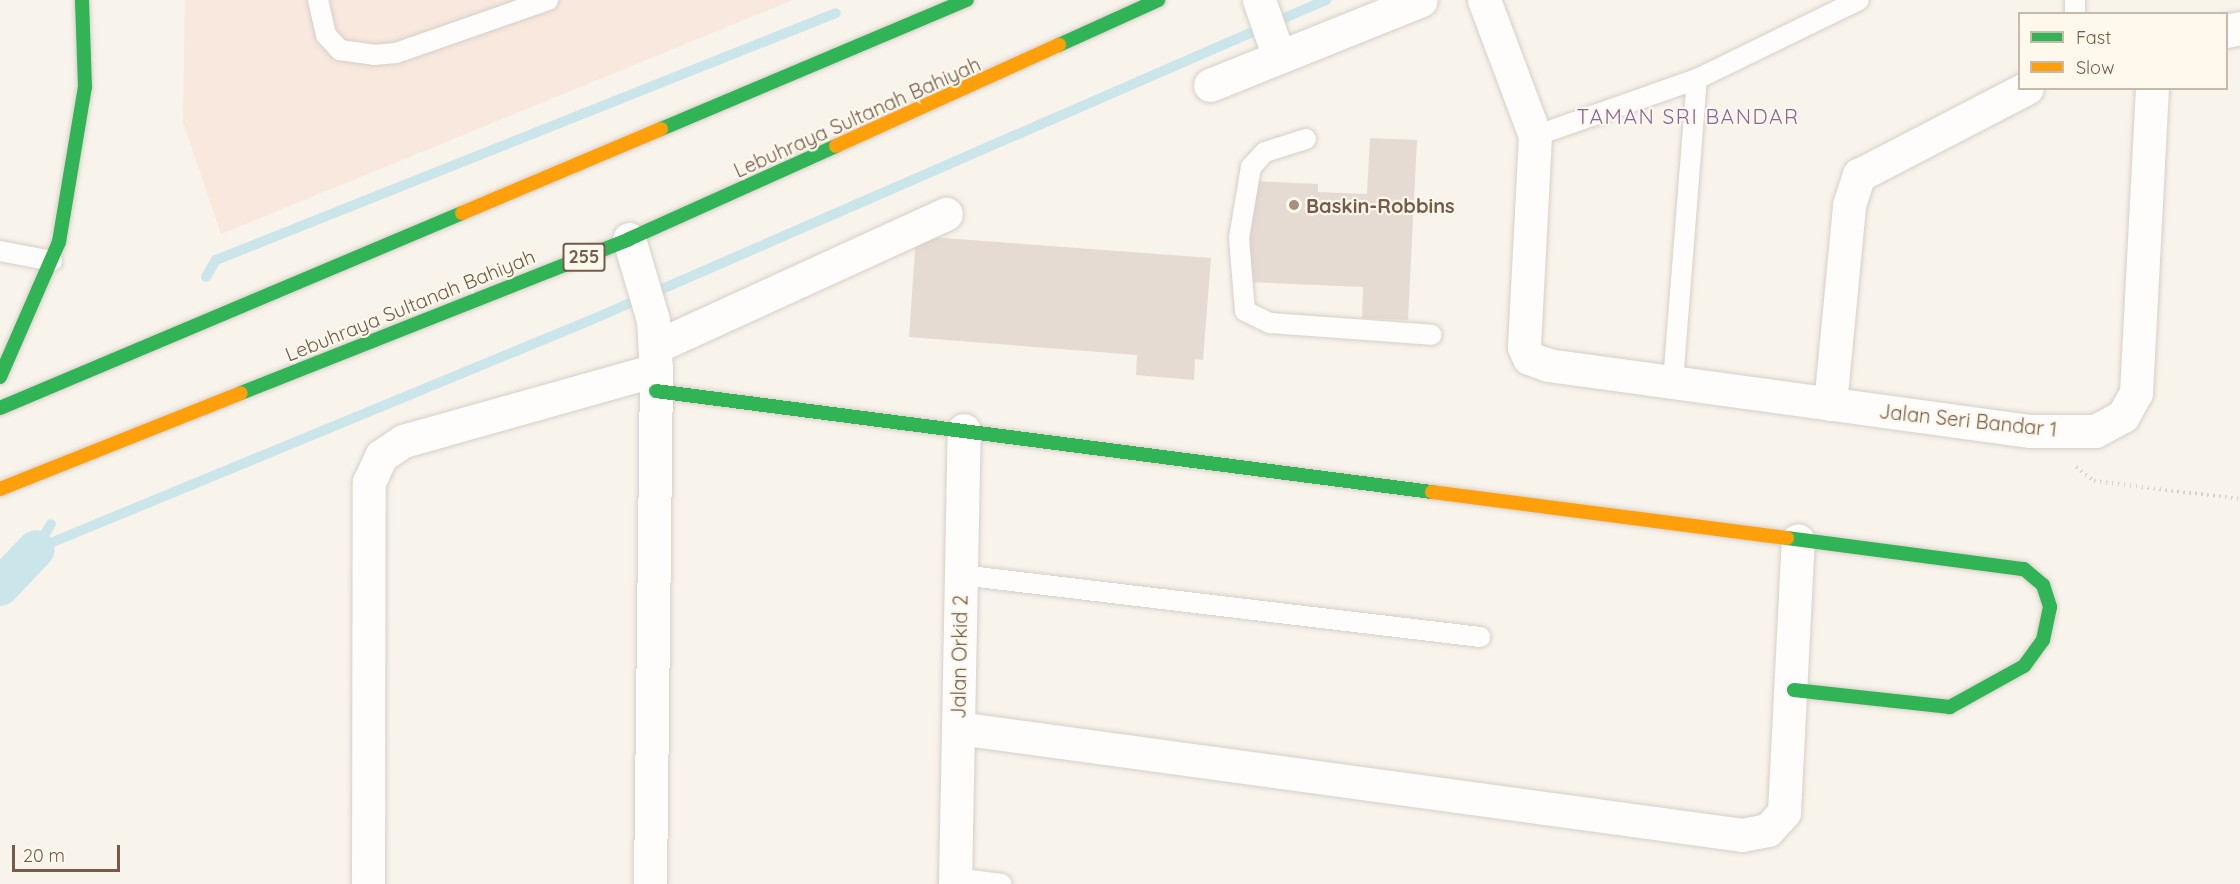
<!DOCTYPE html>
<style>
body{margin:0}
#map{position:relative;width:2240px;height:884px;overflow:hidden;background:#f8f3eb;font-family:Quicksand,sans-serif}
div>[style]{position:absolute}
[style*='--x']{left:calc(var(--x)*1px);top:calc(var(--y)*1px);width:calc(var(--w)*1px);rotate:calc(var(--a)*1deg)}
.commercial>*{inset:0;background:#f8e8de}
.stream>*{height:10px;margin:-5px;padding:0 5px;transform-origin:5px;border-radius:5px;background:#cbe6ea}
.canal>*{height:38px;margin:-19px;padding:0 19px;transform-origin:19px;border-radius:19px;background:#cbe6ea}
.building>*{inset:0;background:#e5dbd2}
.path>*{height:4px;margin-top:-2px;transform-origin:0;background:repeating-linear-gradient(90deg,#dad2cd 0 1.5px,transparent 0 6px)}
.roads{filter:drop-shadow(0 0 2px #d6cfc8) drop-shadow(0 0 2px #d6cfc8)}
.lane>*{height:20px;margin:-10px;padding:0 10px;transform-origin:10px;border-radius:10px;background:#fefdfc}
.street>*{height:33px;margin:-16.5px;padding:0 16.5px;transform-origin:16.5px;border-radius:16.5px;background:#fefdfc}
.fast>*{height:14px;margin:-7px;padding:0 7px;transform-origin:7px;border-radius:7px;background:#30b455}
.slow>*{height:14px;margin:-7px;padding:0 7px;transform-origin:7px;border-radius:7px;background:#ff9f0a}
.dots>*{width:16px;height:16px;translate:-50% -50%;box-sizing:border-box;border:3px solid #fff8ed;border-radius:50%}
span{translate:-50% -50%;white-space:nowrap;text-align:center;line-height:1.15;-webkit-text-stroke:4.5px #fff8ed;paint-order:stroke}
.shield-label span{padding:2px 4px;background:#fff8ed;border:2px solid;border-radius:4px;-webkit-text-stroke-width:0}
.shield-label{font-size:18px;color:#785a48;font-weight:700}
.street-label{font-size:20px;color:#785a48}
.poi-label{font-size:20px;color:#785a48;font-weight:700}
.left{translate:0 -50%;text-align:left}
.neighbourhood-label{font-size:21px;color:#8a649c;letter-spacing:1.5px}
.legend{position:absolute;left:2018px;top:12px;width:210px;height:78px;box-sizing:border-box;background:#fff8ed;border:2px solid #c9b9ab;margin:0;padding:8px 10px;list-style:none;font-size:18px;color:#785a48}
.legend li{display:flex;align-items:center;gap:12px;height:30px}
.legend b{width:30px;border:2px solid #c9b9ab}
.scale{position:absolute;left:12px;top:845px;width:108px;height:27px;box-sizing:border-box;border:3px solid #785a48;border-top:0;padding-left:8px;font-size:18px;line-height:21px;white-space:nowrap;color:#785a48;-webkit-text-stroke:4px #fff8ed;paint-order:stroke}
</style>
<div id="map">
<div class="commercial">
<i style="clip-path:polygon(185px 0,793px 0,221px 234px,183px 122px)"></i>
</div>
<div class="stream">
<i style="--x:206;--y:277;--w:20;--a:-60"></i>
<i style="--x:216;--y:260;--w:667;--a:-21.72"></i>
<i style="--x:36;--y:549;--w:600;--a:-22.42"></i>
<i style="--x:591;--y:320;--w:802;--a:-23.53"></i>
<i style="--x:36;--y:549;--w:29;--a:-59"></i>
</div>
<div class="canal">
<i style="--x:0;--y:587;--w:52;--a:-46.5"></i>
</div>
<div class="building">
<i style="clip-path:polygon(1370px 138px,1417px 140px,1408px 320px,1362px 318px,1363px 287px,1248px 282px,1253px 181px,1318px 184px,1318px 192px,1367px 194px)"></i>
<i style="clip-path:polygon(916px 236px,1211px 258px,1203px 360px,1195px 359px,1194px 380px,1136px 375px,1137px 355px,909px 337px)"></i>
</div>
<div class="path">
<i style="--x:2076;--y:467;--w:23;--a:38"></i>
<i style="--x:2094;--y:481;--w:147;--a:7"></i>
</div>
<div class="roads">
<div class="lane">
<i style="--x:318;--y:0;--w:36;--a:77"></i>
<i style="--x:326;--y:35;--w:21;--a:47"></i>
<i style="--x:340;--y:50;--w:34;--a:8"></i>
<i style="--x:374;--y:55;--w:22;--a:-5"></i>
<i style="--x:396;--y:53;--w:161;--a:-19.2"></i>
<i style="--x:2075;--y:0;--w:14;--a:90"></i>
<i style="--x:1535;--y:136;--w:172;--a:-19.4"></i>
<i style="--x:1697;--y:79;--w:180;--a:-26"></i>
<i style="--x:1306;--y:139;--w:43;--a:162.4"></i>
<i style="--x:1265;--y:152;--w:21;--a:133"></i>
<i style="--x:1251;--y:167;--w:72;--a:99.6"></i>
<i style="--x:1239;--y:238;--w:73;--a:85.3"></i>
<i style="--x:1245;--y:311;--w:28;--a:26"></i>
<i style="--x:1270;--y:323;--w:162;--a:4.2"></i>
<i style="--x:0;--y:251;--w:53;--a:10.9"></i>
<i style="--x:1673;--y:382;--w:304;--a:-85.5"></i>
<i style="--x:961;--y:575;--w:523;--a:6.81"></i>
<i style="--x:955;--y:878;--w:47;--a:7.3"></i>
</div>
<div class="street">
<i style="--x:1259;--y:0;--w:60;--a:70.7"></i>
<i style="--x:1484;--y:0;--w:145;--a:69.4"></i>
<i style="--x:1535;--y:136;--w:211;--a:93"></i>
<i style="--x:1524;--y:347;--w:12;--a:66"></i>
<i style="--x:1529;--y:358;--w:20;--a:20"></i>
<i style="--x:1548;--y:365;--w:487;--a:7.8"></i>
<i style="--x:2031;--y:431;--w:64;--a:0"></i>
<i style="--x:2095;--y:431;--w:32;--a:-28"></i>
<i style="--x:2123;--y:416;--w:26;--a:-61"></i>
<i style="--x:2136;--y:393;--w:305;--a:-87"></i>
<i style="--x:2226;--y:31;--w:14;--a:-12"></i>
<i style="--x:1210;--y:85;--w:227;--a:-21.9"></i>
<i style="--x:629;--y:239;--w:84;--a:73.5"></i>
<i style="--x:653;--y:320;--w:50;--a:86.6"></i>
<i style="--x:656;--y:370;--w:514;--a:90.67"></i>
<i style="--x:655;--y:347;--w:320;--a:-24.6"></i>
<i style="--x:1830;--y:404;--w:200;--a:-84.5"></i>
<i style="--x:1849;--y:205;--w:32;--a:-72"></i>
<i style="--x:1859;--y:175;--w:189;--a:-27.4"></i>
<i style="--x:958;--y:728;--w:791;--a:7.77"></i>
<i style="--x:1742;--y:835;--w:26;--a:-11"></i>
<i style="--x:1768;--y:830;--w:24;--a:-48"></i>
<i style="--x:1784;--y:812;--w:272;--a:-87.1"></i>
<i style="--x:368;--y:884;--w:402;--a:-89.9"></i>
<i style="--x:369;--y:482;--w:29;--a:-65"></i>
<i style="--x:381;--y:456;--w:27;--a:-34"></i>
<i style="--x:403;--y:441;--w:263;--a:-15.7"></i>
<i style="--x:955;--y:884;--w:454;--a:-88.9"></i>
</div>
<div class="fast">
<i style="--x:1059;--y:45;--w:109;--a:-24.4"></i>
<i style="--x:661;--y:129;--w:332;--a:-22.9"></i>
<i style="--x:0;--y:377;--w:147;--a:-66.4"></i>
<i style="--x:59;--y:242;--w:157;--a:-80.5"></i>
<i style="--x:85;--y:87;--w:87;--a:-92"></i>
<i style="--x:656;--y:391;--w:783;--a:7.42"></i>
<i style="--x:241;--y:393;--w:417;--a:-21.6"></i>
<i style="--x:629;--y:239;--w:227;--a:-24.2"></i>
<i style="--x:0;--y:408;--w:501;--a:-22.88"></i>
<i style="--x:1787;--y:538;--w:239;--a:7.5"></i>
<i style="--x:2024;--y:569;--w:25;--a:40"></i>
<i style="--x:2043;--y:585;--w:23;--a:72"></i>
<i style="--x:2050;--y:607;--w:34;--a:102"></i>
<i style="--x:2043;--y:640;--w:32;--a:126"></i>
<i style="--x:2024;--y:666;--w:85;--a:151"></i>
<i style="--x:1950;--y:707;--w:157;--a:-173.8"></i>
</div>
<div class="slow">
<i style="--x:836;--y:146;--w:245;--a:-24.4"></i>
<i style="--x:462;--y:213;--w:216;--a:-22.9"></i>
<i style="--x:0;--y:489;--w:259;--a:-21.7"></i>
<i style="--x:1432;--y:492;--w:358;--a:7.4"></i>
</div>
</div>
<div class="dots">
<i style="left:1294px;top:205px;background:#a59081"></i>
</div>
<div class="shield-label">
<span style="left:584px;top:257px">255</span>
</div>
<div class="street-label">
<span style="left:857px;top:117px;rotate:-24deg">Lebuhraya Sultanah Bahiyah</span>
<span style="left:410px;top:305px;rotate:-22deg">Lebuhraya Sultanah Bahiyah</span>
<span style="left:1968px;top:420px;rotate:6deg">Jalan Seri Bandar 1</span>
<span style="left:959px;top:657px;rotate:-89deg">Jalan Orkid 2</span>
</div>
<div class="poi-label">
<span class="left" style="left:1306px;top:205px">Baskin-Robbins</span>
</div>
<div class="neighbourhood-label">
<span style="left:1688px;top:116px">TAMAN SRI BANDAR</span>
</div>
<ul class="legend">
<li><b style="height:8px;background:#30b455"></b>Fast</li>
<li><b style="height:8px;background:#ff9f0a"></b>Slow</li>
</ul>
<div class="scale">20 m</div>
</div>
